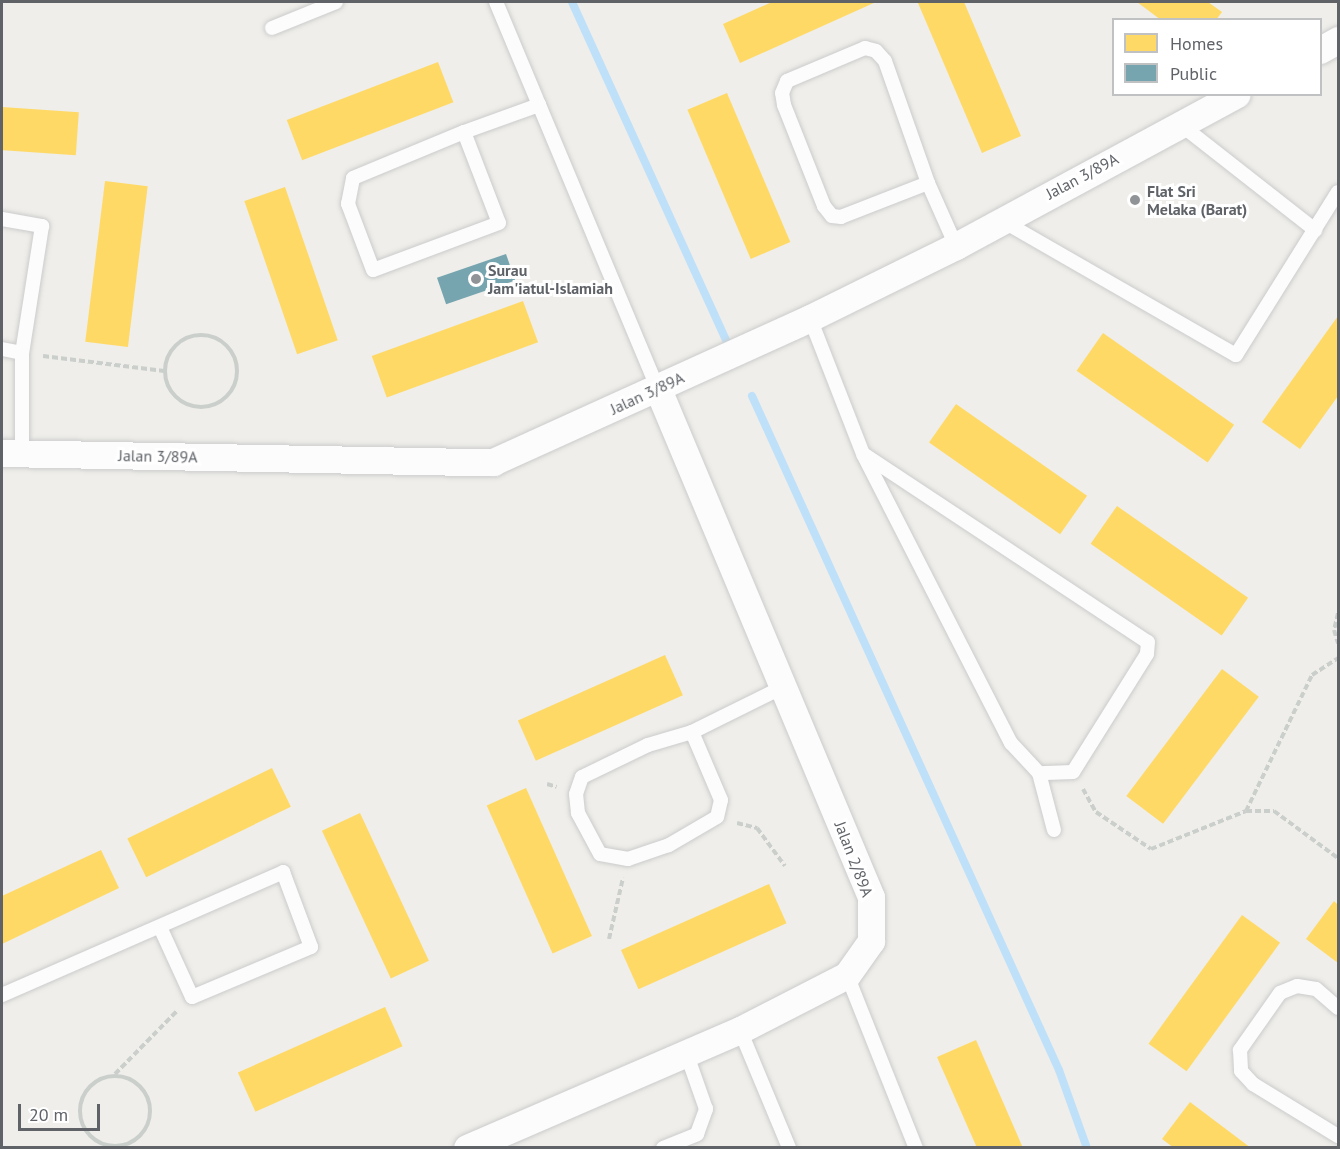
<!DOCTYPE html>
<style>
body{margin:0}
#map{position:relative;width:1340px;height:1149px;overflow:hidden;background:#efeeea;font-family:"PT Sans",sans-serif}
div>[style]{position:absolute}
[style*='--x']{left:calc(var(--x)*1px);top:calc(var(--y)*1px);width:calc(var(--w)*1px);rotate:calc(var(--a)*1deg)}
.homes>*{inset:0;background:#ffd966;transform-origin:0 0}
.public>*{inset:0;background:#76a5af;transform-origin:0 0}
.stream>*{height:8px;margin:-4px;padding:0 4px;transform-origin:4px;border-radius:4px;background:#bfe0f9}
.path>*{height:4px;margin-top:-2px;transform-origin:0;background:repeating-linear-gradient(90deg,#cacfcc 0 6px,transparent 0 9px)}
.path>.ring{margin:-2px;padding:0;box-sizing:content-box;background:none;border:4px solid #cacfcc;border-radius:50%}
.roads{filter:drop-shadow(0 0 2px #cbcccc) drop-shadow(0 0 2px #cbcccc)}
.lane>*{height:14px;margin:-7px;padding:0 7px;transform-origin:7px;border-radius:7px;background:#fdfcfc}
.street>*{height:27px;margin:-13.5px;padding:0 13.5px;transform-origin:13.5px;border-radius:13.5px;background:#fdfcfc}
.dots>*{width:16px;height:16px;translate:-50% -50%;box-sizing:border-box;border:3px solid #fff;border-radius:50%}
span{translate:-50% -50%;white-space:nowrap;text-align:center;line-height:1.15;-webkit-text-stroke:6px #fff;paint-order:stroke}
.street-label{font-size:16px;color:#5f6368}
.poi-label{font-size:16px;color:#5f6368;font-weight:700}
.left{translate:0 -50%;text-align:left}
.frame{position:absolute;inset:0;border:3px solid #5f6368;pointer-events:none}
.legend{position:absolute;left:1112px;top:18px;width:210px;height:78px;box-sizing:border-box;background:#fff;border:2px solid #bfc1c3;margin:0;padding:8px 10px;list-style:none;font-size:18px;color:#5f6368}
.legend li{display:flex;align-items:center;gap:12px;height:30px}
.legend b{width:30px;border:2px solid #bfc1c3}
.scale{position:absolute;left:18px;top:1104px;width:82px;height:27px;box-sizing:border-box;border:3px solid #5f6368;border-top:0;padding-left:8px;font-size:18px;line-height:21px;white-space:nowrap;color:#5f6368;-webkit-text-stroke:4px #fff;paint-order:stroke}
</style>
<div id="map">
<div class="homes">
<i style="clip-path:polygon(772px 2px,876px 2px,740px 63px,723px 24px)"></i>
<i style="clip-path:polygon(923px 2px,964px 2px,1021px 136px,982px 153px,918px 3px)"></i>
<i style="clip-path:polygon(1137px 2px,1208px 2px,1222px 12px,1216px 20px,1161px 20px)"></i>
<i style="left:438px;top:62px;width:43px;height:162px;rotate:69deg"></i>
<i style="left:727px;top:93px;width:162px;height:43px;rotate:67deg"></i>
<i style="left:2px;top:107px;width:77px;height:43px;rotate:4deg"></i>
<i style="left:105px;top:181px;width:43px;height:162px;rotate:7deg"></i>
<i style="left:285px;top:187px;width:162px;height:43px;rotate:71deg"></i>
<i style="left:523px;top:301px;width:44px;height:161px;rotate:70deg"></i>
<i style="clip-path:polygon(1338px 316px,1338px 396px,1300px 449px,1262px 422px)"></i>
<i style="left:1103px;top:333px;width:160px;height:46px;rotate:35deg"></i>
<i style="left:956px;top:404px;width:160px;height:47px;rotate:35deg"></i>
<i style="left:1117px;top:506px;width:160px;height:46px;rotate:35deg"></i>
<i style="left:665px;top:655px;width:44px;height:161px;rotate:66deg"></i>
<i style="left:1222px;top:669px;width:46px;height:159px;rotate:37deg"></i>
<i style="left:272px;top:768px;width:43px;height:161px;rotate:64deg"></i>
<i style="left:526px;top:788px;width:162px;height:43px;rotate:66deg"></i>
<i style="left:360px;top:813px;width:163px;height:42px;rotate:65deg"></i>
<i style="clip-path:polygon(101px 850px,119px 888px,2px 944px,2px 896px)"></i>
<i style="left:769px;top:884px;width:43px;height:162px;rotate:66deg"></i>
<i style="clip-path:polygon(1334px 901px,1338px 905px,1338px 963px,1306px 939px)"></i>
<i style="left:1242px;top:915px;width:47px;height:159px;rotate:36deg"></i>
<i style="left:385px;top:1007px;width:43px;height:161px;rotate:66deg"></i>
<i style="clip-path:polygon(976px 1040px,1023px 1148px,977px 1148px,937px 1057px)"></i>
<i style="clip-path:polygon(1190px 1102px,1251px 1148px,1174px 1148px,1162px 1139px)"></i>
</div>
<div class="public">
<i style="left:506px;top:254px;width:28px;height:73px;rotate:71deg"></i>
</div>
<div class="stream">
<i style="--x:572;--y:2;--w:380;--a:65.5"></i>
<i style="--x:752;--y:396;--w:741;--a:65.51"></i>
<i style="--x:1059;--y:1070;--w:83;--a:70.3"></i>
</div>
<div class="path">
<i class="ring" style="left:165px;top:335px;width:68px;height:68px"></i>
<i style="--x:43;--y:356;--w:122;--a:7.1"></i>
<i style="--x:1338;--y:613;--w:17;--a:103"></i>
<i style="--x:1334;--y:630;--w:14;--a:73"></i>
<i style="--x:547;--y:784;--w:10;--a:17"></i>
<i style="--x:1083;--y:789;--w:26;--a:61"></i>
<i style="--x:1096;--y:812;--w:66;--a:33.9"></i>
<i style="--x:1151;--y:849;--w:102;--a:-21.8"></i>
<i style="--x:1246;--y:811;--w:151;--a:-64.1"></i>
<i style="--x:1312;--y:675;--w:31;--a:-33"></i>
<i style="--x:1246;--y:811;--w:28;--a:0"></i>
<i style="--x:1274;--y:811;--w:79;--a:36.3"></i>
<i style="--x:737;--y:823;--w:21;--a:14"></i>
<i style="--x:757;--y:828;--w:47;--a:53.6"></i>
<i style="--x:609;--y:939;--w:63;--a:-77.1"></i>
<i style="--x:115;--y:1074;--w:88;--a:-45.5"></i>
<i class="ring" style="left:80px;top:1076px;width:66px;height:66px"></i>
</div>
<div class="roads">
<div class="lane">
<i style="--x:496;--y:2;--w:420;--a:67.3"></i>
<i style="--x:272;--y:28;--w:69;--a:-22.1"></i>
<i style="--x:1180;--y:124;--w:172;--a:38.1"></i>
<i style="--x:464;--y:132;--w:97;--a:69"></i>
<i style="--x:499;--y:223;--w:134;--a:159.5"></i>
<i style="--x:373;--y:270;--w:71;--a:-110.7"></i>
<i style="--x:348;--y:204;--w:26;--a:-79"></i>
<i style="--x:353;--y:178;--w:120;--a:-22.5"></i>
<i style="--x:464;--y:132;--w:80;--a:-19.8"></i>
<i style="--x:928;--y:183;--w:93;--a:158.7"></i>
<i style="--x:841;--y:217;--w:9;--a:-174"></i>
<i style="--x:832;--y:216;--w:13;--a:-129"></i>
<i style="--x:824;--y:206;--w:109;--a:-111.6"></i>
<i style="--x:784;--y:105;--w:12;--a:-99"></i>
<i style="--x:782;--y:93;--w:13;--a:-67"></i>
<i style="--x:787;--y:81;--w:85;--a:-22.9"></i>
<i style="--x:865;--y:48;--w:11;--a:15"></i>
<i style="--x:876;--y:51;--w:13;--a:48"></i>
<i style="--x:885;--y:61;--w:129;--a:70.6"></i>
<i style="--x:928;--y:183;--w:69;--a:66"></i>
<i style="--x:2;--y:219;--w:41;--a:9.9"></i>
<i style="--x:42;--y:226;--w:129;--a:98.9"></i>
<i style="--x:22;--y:353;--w:100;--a:90"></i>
<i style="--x:1001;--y:220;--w:271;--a:29.9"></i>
<i style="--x:1236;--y:355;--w:192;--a:-58"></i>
<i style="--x:810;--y:318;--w:146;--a:68.7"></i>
<i style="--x:863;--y:454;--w:325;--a:62.9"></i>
<i style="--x:1011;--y:743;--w:41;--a:47"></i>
<i style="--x:1039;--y:773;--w:59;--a:75.3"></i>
<i style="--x:2;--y:349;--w:20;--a:11"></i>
<i style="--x:865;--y:455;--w:339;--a:33.5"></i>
<i style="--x:1148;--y:642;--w:12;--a:95"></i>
<i style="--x:1147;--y:654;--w:139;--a:122.1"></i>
<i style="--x:1073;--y:772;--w:34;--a:178"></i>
<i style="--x:692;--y:732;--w:74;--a:66.9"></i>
<i style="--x:721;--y:800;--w:17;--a:103"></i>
<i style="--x:717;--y:817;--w:56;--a:149.7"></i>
<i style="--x:669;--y:845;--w:43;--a:161.1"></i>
<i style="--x:628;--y:859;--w:28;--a:-170"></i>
<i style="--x:600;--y:854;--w:47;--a:-118.2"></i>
<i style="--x:578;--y:813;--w:19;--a:-96"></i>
<i style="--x:576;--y:794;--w:18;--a:-71"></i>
<i style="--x:582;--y:777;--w:73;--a:-25.9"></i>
<i style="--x:648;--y:745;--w:46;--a:-16.5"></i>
<i style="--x:692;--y:732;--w:104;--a:-26.3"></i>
<i style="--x:847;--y:975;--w:186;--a:68.3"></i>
<i style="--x:2;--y:995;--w:307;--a:-23.6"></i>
<i style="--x:283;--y:872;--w:80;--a:69.5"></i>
<i style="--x:311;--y:947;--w:129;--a:157.2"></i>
<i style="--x:192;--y:997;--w:77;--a:-114.6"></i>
<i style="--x:1338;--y:1008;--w:29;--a:-139"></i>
<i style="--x:1316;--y:989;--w:19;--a:-171"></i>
<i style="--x:1297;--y:986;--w:18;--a:158"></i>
<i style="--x:1280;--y:993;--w:70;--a:125.1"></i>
<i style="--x:1240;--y:1050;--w:21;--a:87"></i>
<i style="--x:1241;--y:1071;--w:18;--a:47"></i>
<i style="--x:1253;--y:1084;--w:100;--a:31.5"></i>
<i style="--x:740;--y:1030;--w:128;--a:67.4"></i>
<i style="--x:663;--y:1148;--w:37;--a:-22"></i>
<i style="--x:697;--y:1134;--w:27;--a:-70"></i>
<i style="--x:706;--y:1109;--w:57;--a:-109.4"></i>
</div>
<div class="street">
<i style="--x:1320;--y:50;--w:21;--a:-29"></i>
<i style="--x:2;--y:453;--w:491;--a:1.1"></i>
<i style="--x:493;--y:462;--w:348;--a:-24.4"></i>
<i style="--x:810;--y:318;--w:163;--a:-26.3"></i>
<i style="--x:956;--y:246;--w:319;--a:-28.4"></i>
<i style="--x:467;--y:1148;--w:297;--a:-23.4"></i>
<i style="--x:740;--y:1030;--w:120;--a:-27.2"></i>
<i style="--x:847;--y:975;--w:42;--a:-54.8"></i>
<i style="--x:871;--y:941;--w:44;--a:-90"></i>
<i style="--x:871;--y:897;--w:551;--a:-112.75"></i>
</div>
</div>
<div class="dots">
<i style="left:1135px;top:200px;background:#919496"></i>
<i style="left:476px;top:279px;background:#919496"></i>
</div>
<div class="street-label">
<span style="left:1082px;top:176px;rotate:-28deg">Jalan 3/89A</span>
<span style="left:647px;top:393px;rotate:-25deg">Jalan 3/89A</span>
<span style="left:158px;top:456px;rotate:1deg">Jalan 3/89A</span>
<span style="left:854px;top:859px;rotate:69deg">Jalan 2/89A</span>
</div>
<div class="poi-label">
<span class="left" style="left:1147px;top:200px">Flat Sri<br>Melaka (Barat)</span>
<span class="left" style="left:488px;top:279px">Surau<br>Jam'iatul-Islamiah</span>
</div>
<div class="frame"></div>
<ul class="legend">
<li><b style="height:16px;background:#ffd966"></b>Homes</li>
<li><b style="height:16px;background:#76a5af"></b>Public</li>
</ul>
<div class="scale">20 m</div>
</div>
